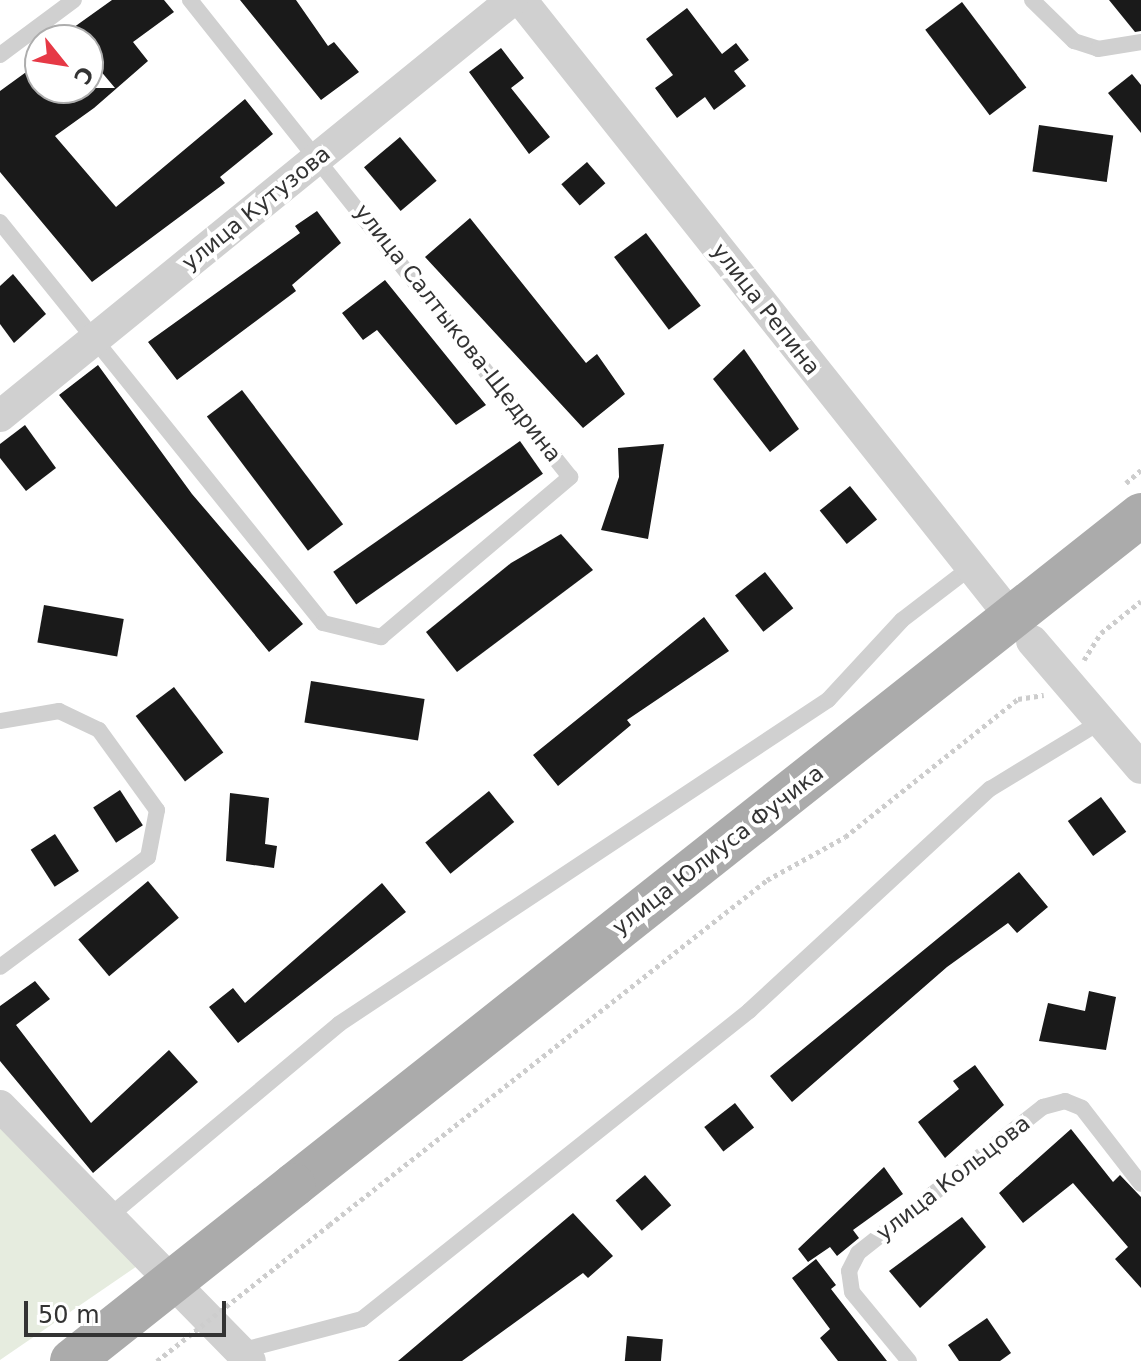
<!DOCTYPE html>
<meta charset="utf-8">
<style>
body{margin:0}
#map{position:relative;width:1141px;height:1361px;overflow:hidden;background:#fff;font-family:"DejaVu Sans",sans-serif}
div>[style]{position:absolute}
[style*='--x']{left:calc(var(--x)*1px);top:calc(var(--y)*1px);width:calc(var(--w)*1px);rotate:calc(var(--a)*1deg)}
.green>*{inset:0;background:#e6ecdf}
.building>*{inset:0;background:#1a1a1a;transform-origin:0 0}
.path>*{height:5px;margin-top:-2.5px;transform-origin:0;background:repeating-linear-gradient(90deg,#cdcdcd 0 4px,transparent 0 8px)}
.lane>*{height:16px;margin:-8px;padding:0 8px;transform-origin:8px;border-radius:8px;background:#d0d0d0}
.street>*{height:32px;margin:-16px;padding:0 16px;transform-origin:16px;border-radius:16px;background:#d0d0d0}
.primary>*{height:44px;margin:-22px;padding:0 22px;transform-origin:22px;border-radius:22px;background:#ababab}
.path-bridge>*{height:5px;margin-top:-2.5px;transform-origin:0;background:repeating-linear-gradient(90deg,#cdcdcd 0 4px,transparent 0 8px)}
.primary-bridge>*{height:44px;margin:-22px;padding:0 22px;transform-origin:22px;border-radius:22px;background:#ababab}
span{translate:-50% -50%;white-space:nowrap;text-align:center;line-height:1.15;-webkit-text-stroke:8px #fff;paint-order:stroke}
.street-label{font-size:22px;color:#333}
.north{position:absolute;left:24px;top:24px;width:80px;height:80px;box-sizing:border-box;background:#fff;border:2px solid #adadad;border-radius:50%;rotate:120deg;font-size:22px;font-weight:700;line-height:32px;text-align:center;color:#333}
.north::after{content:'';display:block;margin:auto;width:28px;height:36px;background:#e63946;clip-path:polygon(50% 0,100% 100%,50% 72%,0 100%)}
.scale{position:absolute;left:24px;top:1301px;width:202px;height:36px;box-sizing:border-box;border:4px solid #333;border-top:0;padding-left:10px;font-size:24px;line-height:28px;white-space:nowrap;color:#333;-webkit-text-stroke:6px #fff;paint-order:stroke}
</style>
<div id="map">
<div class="green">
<i style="clip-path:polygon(0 1127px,143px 1262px,0 1360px)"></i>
</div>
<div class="building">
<i style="clip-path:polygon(112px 0,164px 0,174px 12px,133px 42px,148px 61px,94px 108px,55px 136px,116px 207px,245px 99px,273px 134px,220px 177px,225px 183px,92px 282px,0 172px,0 91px,40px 62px,40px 88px,115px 88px,88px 56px,88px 40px,56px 40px)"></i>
<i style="clip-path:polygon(240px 0,296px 0,328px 46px,334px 42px,359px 72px,321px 100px)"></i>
<i style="clip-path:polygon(1109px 0,1141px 0,1141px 31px,1135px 32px)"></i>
<i style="left:962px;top:2px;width:107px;height:46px;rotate:53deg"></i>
<i style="clip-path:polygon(687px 8px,722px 54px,736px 43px,749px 60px,734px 71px,746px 86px,714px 110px,705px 97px,677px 118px,655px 88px,673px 75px,646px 39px)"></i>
<i style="clip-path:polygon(501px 48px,524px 78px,511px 88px,550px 137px,529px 154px,469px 72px)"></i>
<i style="clip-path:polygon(1132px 74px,1141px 85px,1141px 133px,1108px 93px)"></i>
<i style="left:1039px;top:125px;width:75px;height:47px;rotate:8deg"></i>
<i style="left:400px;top:137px;width:57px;height:47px;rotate:50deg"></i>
<i style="left:587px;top:162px;width:28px;height:34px;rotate:49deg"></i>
<i style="clip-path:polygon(317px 211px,341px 243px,292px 285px,296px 291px,177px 380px,148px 342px,300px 233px,295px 226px)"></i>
<i style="clip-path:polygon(470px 218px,586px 363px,597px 354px,625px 394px,583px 428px,425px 257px)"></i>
<i style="left:646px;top:233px;width:91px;height:40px;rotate:53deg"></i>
<i style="clip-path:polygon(13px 274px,46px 314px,14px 343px,0 324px,0 286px)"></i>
<i style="clip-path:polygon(385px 280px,486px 405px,456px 425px,377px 330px,363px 340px,342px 313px)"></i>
<i style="clip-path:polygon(744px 349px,799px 429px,770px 452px,713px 379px)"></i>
<i style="clip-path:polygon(98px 365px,192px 494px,303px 624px,269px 652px,59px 395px)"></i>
<i style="left:242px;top:390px;width:168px;height:44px;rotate:53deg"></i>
<i style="clip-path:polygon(25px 425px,56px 468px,26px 491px,0 458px,0 444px)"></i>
<i style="left:520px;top:441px;width:40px;height:228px;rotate:55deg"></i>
<i style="clip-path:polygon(664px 444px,648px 539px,601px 530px,619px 477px,618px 448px)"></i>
<i style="left:850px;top:486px;width:43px;height:39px;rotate:51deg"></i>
<i style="clip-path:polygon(561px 534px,593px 570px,457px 672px,426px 632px,511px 563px)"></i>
<i style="left:765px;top:572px;width:46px;height:38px;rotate:52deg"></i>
<i style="left:44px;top:605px;width:81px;height:38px;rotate:10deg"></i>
<i style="clip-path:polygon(704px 617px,729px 651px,627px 720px,631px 725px,558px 786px,533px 755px)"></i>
<i style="left:311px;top:681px;width:115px;height:42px;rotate:9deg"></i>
<i style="left:174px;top:687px;width:82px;height:48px;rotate:53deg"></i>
<i style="left:120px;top:790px;width:42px;height:32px;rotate:57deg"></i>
<i style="left:489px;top:791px;width:40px;height:82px;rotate:51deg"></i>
<i style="clip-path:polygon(230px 793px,269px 798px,265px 844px,277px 846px,274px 868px,226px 861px)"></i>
<i style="left:1101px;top:797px;width:43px;height:41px;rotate:54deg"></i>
<i style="left:55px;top:834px;width:44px;height:29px;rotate:57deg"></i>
<i style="clip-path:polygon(1019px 872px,1048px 907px,1017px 933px,1008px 923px,947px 967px,792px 1102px,770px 1076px)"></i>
<i style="left:148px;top:881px;width:48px;height:91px;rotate:50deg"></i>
<i style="clip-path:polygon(382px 883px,406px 912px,238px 1043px,209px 1007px,233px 988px,245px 1003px)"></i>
<i style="clip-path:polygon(35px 981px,50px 999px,16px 1025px,91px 1123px,169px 1050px,198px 1082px,93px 1173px,0 1061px,0 1006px)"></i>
<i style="clip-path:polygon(1089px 991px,1116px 997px,1106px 1050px,1039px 1041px,1048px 1003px,1085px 1011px)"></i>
<i style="clip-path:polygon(975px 1065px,1004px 1105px,945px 1158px,918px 1122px,959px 1089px,953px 1081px)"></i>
<i style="left:735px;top:1103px;width:31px;height:39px;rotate:52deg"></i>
<i style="clip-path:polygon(1071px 1129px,1113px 1182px,1120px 1175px,1141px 1197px,1141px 1288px,1115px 1259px,1128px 1247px,1073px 1183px,1023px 1223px,999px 1193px)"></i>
<i style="clip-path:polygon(884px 1167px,903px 1194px,853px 1230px,859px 1238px,837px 1256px,830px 1247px,808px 1262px,798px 1249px)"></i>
<i style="left:645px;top:1175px;width:40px;height:39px;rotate:49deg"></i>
<i style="clip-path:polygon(573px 1213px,613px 1256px,588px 1278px,583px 1273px,462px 1361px,398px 1361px)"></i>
<i style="clip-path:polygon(962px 1217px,986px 1247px,920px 1308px,889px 1271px)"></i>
<i style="clip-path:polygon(816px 1259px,836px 1285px,831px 1289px,887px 1361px,838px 1361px,820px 1338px,830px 1329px,792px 1278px)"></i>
<i style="clip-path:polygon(987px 1318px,1011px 1353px,1000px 1361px,959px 1361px,948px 1345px)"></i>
<i style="left:627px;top:1336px;width:36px;height:25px;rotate:5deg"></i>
</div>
<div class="path">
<i style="--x:1126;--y:483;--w:20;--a:-41"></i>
<i style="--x:1084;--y:660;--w:32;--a:-58"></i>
<i style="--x:1101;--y:633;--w:51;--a:-38.7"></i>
<i style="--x:329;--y:1225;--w:558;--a:-38.23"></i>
<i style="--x:767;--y:880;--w:89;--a:-28.9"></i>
<i style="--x:845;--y:837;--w:221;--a:-38.6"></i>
<i style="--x:1018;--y:699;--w:26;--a:-9"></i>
</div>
<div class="lane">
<i style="--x:1032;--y:0;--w:59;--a:44.3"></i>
<i style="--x:1074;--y:41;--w:25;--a:18"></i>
<i style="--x:1098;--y:49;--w:44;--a:-9.2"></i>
<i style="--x:0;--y:55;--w:92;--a:-36.6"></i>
<i style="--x:0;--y:222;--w:515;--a:51.15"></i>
<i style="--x:323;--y:623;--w:60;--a:13.6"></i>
<i style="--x:381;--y:637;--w:248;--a:-40.2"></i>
<i style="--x:570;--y:477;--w:610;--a:-128.54"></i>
<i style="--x:0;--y:721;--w:60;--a:-9.6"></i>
<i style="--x:59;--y:711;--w:44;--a:25.4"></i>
<i style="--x:99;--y:730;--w:99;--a:54.1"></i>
<i style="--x:157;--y:810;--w:48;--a:100.8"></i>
<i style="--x:148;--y:857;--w:184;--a:143.4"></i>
<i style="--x:106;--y:1219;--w:304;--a:-39.9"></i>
<i style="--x:339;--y:1024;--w:587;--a:-33.53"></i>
<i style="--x:828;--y:700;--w:109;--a:-47.2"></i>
<i style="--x:902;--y:620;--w:87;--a:-37.5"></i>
<i style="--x:244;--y:1350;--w:122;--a:-14.7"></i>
<i style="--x:362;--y:1319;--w:495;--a:-38.5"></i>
<i style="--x:749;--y:1011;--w:328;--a:-42.7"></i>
<i style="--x:990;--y:789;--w:129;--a:-31.3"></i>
<i style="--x:909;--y:1361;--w:89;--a:-129.6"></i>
<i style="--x:852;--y:1292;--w:21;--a:-98"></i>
<i style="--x:849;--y:1271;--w:20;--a:-63"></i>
<i style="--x:858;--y:1253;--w:236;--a:-38.3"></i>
<i style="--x:1043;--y:1107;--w:23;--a:-15"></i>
<i style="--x:1065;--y:1101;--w:18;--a:22"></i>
<i style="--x:1082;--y:1108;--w:96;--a:52.2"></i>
</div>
<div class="street">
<i style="--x:521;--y:0;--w:789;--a:51.53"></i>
<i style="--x:0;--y:416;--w:660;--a:-39.09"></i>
<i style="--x:1032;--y:641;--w:167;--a:49.4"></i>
<i style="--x:0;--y:1106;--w:357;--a:45.6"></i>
</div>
<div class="primary">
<i style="--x:294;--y:1185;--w:1080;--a:-38.34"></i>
</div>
<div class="path-bridge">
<i style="--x:157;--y:1361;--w:219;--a:-38.3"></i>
</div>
<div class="primary-bridge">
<i style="--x:72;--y:1361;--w:283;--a:-38.4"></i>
</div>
<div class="street-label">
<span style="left:256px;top:208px;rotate:-39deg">улица Кутузова</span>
<span style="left:766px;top:309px;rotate:52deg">улица Репина</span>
<span style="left:458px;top:333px;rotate:52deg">улица Салтыкова-Щедрина</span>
<span style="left:718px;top:850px;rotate:-38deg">улица Юлиуса Фучика</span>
<span style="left:953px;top:1178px;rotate:-38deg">улица Кольцова</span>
</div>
<div class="north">С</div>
<div class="scale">50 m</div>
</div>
